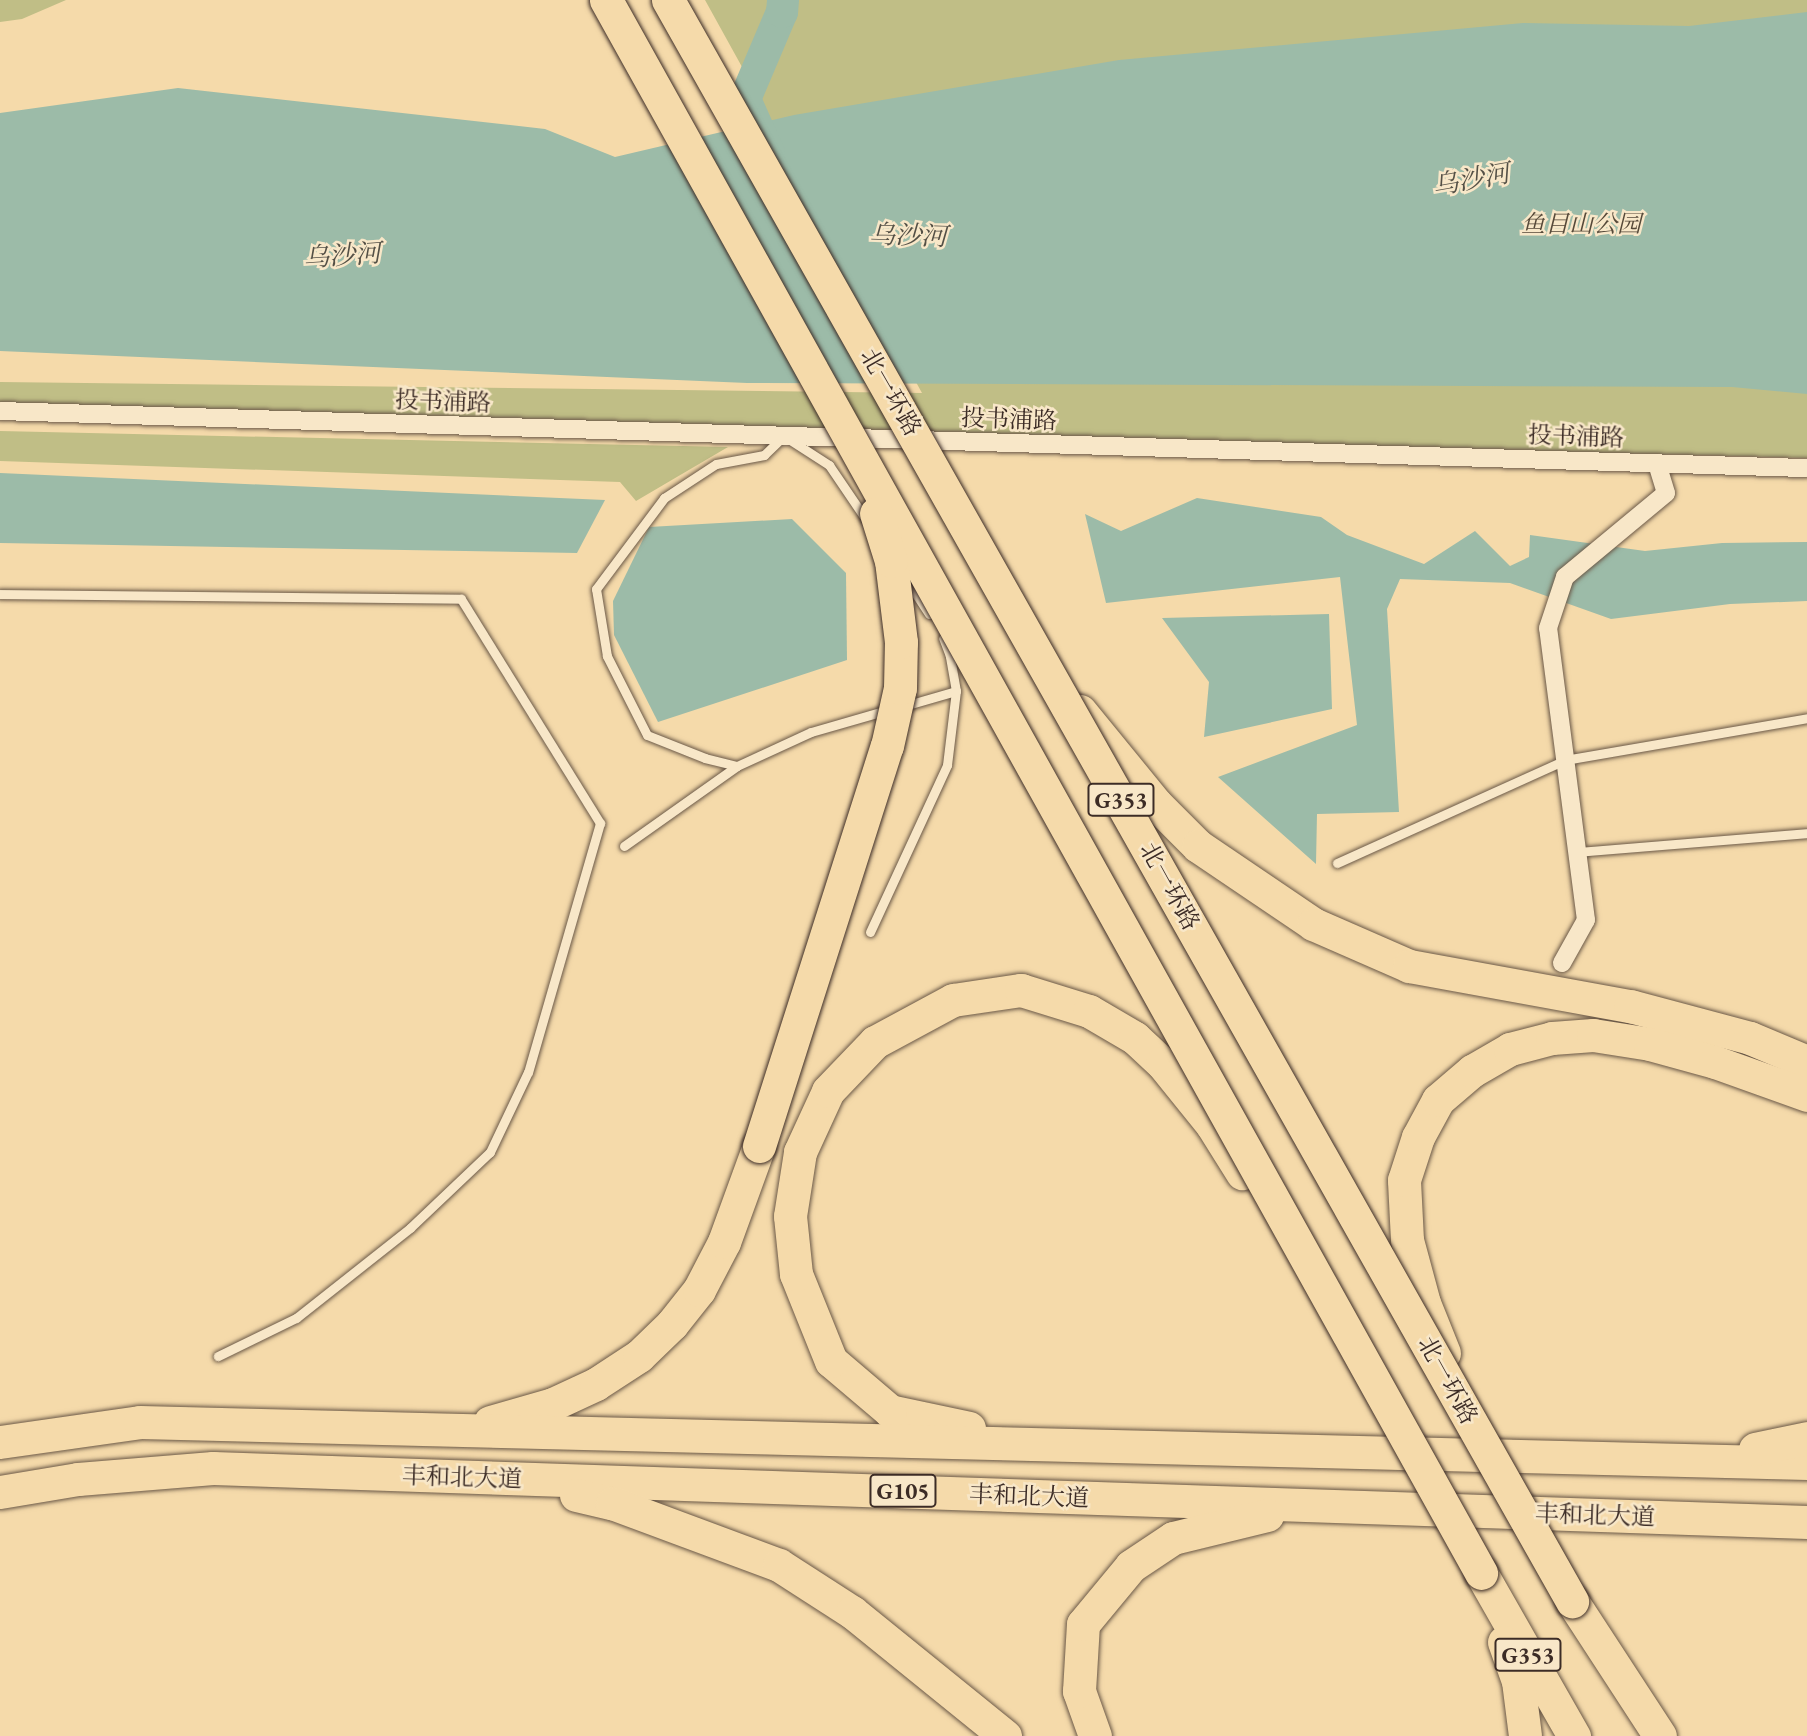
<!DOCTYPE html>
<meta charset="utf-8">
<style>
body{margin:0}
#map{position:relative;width:1807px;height:1736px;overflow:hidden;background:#f5daaa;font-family:"EB Garamond","Noto Serif SC",serif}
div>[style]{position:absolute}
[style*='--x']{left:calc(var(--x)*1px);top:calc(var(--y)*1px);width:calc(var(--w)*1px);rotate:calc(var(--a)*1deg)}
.green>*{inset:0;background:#c0be86}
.water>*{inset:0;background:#9cbba8}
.river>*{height:32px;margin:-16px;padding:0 16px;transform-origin:16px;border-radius:16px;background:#9cbba8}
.roads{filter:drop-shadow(0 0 2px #6a5847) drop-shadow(0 0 2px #6a5847)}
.lane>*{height:9px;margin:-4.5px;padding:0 4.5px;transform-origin:4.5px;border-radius:4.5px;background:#f8e7c8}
.street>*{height:18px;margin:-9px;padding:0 9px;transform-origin:9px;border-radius:9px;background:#f8e7c8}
.highway>*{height:33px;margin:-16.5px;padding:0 16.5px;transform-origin:16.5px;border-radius:16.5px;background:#f5daaa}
.bridges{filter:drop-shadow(0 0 2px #3c2c26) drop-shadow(0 0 2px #3c2c26)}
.highway-bridge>*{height:33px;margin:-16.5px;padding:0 16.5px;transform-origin:16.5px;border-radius:16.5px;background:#f5daaa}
span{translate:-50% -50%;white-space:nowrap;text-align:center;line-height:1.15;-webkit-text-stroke:5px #f8e7c8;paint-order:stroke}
.shield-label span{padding:2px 5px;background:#f8e7c8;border:2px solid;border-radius:5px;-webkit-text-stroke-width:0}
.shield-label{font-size:23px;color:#3c2c26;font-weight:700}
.park-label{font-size:24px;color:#564939;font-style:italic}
.street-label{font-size:24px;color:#3c2c26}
.water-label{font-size:26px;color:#545046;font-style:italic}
</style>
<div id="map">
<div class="green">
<i style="clip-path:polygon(0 0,66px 0,22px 19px,0 22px)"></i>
<i style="clip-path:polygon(705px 0,1807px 0,1807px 458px,0 413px,0 382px,922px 393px)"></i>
<i style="clip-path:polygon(0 431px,728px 447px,636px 501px,620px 482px,0 461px)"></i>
</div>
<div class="water">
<i style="clip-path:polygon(1807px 12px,1807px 394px,1732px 387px,747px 383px,0 351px,0 113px,178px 88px,545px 129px,615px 157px,794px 115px,1119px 60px,1523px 23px,1689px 26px)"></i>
<i style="clip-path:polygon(0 473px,605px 500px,577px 553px,0 543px)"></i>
<i style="clip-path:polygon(1197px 498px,1321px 517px,1347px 535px,1424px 564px,1475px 531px,1510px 566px,1529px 557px,1530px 535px,1645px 551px,1722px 543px,1807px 542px,1807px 601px,1730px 604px,1611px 619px,1510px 583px,1400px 579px,1387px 609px,1399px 812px,1317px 814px,1316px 864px,1218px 777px,1357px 725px,1340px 577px,1106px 603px,1085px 514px,1121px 531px)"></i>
<i style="clip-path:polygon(792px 519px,846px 573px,847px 660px,658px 722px,614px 635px,613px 601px,649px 527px)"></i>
<i style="clip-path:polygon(1329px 614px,1332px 709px,1204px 737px,1209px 682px,1162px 618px)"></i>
</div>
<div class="river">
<i style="--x:769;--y:153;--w:59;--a:-114"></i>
<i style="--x:745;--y:99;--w:95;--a:-67"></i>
<i style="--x:782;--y:12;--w:12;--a:-85"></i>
</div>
<div class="roads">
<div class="lane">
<i style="--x:906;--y:579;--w:42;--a:56.7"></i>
<i style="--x:0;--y:594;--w:461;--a:0.6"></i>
<i style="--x:461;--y:599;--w:264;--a:58.2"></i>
<i style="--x:600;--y:823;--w:259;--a:106.1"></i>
<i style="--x:528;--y:1072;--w:89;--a:115.4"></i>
<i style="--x:490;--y:1152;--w:110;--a:136.5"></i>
<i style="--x:410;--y:1228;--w:145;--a:141.7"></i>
<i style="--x:296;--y:1318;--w:87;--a:154"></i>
<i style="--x:904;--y:706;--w:54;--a:-16.1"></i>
<i style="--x:737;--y:766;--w:33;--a:-166"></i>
<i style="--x:705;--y:758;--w:62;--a:-158.4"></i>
<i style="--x:647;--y:735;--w:89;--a:-116.9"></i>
<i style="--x:607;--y:656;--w:68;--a:-99.3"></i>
<i style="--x:596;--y:589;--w:114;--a:-53.2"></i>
<i style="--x:664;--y:498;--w:62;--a:-33.2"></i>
<i style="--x:716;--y:464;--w:49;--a:-10.6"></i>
<i style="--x:764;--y:455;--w:28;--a:-44"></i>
<i style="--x:784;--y:436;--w:54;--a:32.8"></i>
<i style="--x:829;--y:465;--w:64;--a:55.8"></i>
<i style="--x:624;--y:846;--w:138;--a:-35.3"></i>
<i style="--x:737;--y:766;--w:81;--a:-24.7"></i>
<i style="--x:811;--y:732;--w:79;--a:-16.1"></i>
<i style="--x:1577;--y:852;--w:231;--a:-4.7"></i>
<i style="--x:1337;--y:863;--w:250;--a:-24.3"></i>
<i style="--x:1565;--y:760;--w:246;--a:-9.8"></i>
<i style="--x:870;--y:932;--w:184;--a:-65.2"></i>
<i style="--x:947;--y:765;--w:75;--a:-83.1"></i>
<i style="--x:956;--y:691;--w:36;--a:-100"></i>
<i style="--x:950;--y:656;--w:19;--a:-111"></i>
</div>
<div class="street">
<i style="--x:0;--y:411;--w:1808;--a:1.81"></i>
<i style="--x:1562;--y:963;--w:49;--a:-60.8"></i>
<i style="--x:1586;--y:920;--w:294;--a:-97.4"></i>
<i style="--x:1548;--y:628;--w:54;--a:-71.6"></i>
<i style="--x:1565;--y:577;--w:131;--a:-39.7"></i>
<i style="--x:1666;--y:493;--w:31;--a:-107"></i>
</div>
<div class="highway">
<i style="--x:1080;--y:711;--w:120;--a:50.7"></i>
<i style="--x:1156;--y:804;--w:59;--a:45"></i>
<i style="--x:1198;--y:846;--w:139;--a:34.1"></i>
<i style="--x:1313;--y:924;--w:105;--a:23.6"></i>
<i style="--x:1409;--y:966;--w:225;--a:10.3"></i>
<i style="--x:1630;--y:1006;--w:124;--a:14.9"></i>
<i style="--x:1750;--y:1038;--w:62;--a:22.8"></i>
<i style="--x:1444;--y:1353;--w:54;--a:-111.8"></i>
<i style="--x:1424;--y:1303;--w:65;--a:-105.1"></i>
<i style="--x:1407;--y:1240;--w:60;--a:-92.9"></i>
<i style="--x:1404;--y:1180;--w:45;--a:-72"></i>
<i style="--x:1418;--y:1137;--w:42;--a:-61.6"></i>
<i style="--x:1438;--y:1100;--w:45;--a:-40.5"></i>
<i style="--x:1472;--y:1071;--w:44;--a:-30.1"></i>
<i style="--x:1510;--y:1049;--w:43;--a:-14.7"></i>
<i style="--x:1552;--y:1038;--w:41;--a:-4.2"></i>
<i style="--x:1593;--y:1035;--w:58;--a:9"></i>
<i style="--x:1650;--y:1044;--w:67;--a:15.5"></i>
<i style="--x:1715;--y:1062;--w:98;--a:19.7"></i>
<i style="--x:490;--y:1422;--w:66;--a:-15.9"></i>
<i style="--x:553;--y:1404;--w:47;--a:-24.9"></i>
<i style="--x:596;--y:1384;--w:51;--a:-33.1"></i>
<i style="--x:639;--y:1356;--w:46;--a:-44.1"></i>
<i style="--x:672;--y:1324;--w:43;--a:-51.5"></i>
<i style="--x:699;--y:1290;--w:54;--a:-62.5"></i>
<i style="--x:724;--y:1242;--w:102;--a:-70"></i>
<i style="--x:969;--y:1428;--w:81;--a:-167.9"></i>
<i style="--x:890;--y:1411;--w:77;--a:-139.7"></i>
<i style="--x:831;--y:1361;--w:94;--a:-111.9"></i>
<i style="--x:796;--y:1274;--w:58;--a:-95.9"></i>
<i style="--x:790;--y:1216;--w:65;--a:-81.1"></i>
<i style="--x:800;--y:1152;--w:67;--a:-65.3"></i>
<i style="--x:828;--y:1091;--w:68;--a:-46.2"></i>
<i style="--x:875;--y:1042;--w:89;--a:-28.3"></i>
<i style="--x:953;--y:1000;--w:69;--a:-8.4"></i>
<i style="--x:1021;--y:990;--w:71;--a:17.2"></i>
<i style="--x:1089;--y:1011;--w:53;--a:30.4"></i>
<i style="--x:1135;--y:1038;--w:37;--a:43"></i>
<i style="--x:1162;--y:1063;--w:80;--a:51.1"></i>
<i style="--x:1212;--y:1125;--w:57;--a:58"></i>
<i style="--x:0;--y:1442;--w:141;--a:-8.1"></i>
<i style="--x:140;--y:1422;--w:1668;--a:1.41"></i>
<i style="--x:1755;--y:1449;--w:53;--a:-11.9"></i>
<i style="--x:0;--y:1492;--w:79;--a:-9.5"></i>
<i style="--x:78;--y:1479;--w:135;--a:-4.7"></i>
<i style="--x:213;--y:1468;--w:1595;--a:1.94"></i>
<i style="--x:576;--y:1495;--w:37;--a:13"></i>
<i style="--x:612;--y:1503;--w:178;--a:20.4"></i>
<i style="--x:779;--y:1565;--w:87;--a:32.8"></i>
<i style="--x:852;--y:1612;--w:197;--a:39"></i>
<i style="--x:1481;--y:1573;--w:188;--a:60.3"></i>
<i style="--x:1572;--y:1601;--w:161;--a:56.9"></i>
<i style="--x:1504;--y:1642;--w:41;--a:70.3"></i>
<i style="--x:1518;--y:1681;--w:55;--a:82.7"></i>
<i style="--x:1095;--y:1736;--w:48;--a:-109.6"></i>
<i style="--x:1079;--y:1691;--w:67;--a:-86.6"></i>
<i style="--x:1083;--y:1624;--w:75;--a:-50.4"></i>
<i style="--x:1131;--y:1566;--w:50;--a:-33.7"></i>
<i style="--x:1173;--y:1538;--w:97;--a:-13.7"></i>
</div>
</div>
<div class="bridges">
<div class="highway-bridge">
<i style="--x:606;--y:0;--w:1800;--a:60.91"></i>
<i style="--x:668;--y:0;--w:1839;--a:60.55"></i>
<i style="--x:759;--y:1146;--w:420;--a:-72.3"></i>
<i style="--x:887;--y:746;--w:59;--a:-77.4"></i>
<i style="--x:900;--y:688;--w:46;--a:-88.8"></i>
<i style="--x:901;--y:642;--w:82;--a:-97"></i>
<i style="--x:891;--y:561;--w:50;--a:-107.4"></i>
</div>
</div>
<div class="shield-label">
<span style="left:1121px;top:800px">G353</span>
<span style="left:903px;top:1491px">G105</span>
<span style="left:1528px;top:1655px">G353</span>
</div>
<div class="park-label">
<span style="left:1581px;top:224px">鱼目山公园</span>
</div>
<div class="street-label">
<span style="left:891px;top:392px;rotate:60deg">北一环路</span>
<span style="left:443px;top:401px;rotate:2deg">投书浦路</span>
<span style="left:1009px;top:419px;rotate:2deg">投书浦路</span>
<span style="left:1576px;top:436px;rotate:2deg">投书浦路</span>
<span style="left:1170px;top:886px;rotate:61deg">北一环路</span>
<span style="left:1448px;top:1380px;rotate:61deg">北一环路</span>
<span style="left:462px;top:1477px;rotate:2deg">丰和北大道</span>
<span style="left:1029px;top:1496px;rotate:2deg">丰和北大道</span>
<span style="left:1595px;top:1515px;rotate:2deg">丰和北大道</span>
</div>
<div class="water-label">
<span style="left:1471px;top:180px;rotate:-10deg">乌沙河</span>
<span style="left:908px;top:236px;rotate:2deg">乌沙河</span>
<span style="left:342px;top:256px;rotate:-4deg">乌沙河</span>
</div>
</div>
